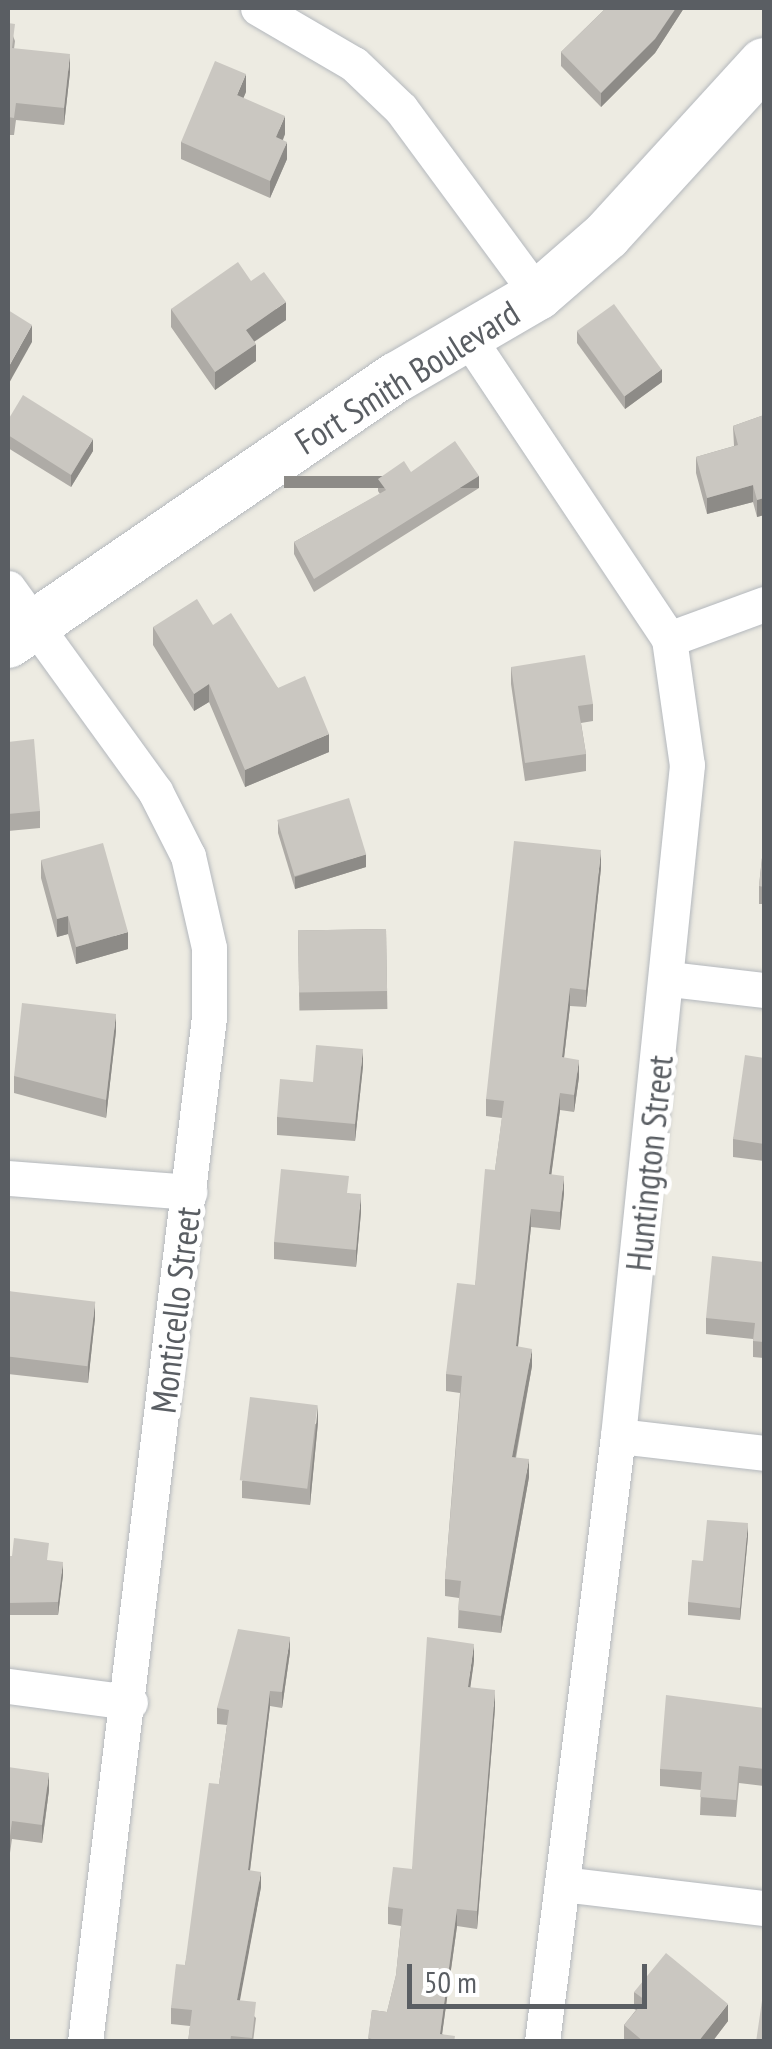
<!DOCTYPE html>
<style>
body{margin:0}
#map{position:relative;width:772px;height:2049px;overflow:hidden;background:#edebe2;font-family:"PT Sans Narrow",sans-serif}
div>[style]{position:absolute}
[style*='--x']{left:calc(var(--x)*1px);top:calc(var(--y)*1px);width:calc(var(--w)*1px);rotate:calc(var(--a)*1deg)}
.roads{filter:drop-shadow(0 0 2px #b4b8bd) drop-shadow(0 0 2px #b4b8bd)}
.street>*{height:35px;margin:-17.5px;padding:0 17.5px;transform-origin:17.5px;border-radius:17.5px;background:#fff}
.secondary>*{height:50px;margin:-25px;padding:0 25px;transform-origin:25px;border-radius:25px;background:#fff}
.wall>*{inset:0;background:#aeaba6;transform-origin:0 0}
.shaded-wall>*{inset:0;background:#8d8b87;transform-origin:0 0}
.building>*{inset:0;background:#cac7c1;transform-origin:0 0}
span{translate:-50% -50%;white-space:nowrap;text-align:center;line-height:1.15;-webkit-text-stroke:10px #fff;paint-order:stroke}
.street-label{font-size:35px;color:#5a5e63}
.frame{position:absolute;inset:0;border:10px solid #5a5e63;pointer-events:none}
.scale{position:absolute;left:407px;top:1964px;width:240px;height:45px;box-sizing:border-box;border:5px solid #5a5e63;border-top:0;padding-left:12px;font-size:30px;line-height:35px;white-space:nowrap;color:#5a5e63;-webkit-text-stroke:8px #fff;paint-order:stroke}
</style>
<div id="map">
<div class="roads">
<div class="street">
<i style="--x:258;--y:8;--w:111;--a:30.3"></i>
<i style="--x:354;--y:64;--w:65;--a:43.8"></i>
<i style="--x:401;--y:109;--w:231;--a:53.6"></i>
<i style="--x:471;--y:342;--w:357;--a:56.3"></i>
<i style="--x:669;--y:639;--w:127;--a:81.9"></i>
<i style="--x:687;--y:765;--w:675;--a:95.87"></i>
<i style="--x:618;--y:1436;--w:611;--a:97.15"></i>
<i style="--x:8;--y:588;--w:251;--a:54.1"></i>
<i style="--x:155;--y:791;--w:73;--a:63.1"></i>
<i style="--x:188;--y:856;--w:94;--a:77.1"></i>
<i style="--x:209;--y:948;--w:69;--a:90"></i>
<i style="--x:209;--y:1017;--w:1032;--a:96.9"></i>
<i style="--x:669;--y:639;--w:101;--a:-20.2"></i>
<i style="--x:669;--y:979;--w:96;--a:6.6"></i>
<i style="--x:8;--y:1178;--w:182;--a:4.4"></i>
<i style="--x:618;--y:1436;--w:147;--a:6.6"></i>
<i style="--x:8;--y:1686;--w:123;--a:7.5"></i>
<i style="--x:562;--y:1884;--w:203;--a:6.8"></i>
</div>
<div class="secondary">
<i style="--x:8;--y:643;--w:471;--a:-34.4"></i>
<i style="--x:397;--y:377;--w:163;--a:-30.2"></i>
<i style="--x:538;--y:295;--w:91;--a:-41"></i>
<i style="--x:607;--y:235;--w:233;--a:-47.6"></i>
</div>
</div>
<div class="wall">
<i style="clip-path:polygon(606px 8px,684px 8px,655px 53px,601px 107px,561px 66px,561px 52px)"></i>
<i style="clip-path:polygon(8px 23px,15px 41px,14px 49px,70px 72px,64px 125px,16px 120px,14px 135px,8px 135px)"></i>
<i style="clip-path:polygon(246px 92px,243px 98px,285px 134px,283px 140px,287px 159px,270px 198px,181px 159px,181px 142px)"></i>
<i style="clip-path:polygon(251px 281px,286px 320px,254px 342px,256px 361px,215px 390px,171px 327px,171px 309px)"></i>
<i style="clip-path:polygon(577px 331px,662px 382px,625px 409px,577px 343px)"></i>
<i style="clip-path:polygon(764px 415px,764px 515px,757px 517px,753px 502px,707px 514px,696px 473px,696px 457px,734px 446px,733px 426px)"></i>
<i style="clip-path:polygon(8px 420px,93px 451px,71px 487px,8px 448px)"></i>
<i style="clip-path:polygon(411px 472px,479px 488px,314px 592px,294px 554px,294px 542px,380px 494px,378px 491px,378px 479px)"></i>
<i style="clip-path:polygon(213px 625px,278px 688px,329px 752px,245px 787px,209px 702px,194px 711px,153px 645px,153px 627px)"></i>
<i style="clip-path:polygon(511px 667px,593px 704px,593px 721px,581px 723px,586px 754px,586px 771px,525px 781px,511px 684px)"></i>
<i style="clip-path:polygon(8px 742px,40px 811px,40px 828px,8px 831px)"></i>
<i style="clip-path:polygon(278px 821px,366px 867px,295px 889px,278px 833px)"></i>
<i style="clip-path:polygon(764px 839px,764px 904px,759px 904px,759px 886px)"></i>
<i style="clip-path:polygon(41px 860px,128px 949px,76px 964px,68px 934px,57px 937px,41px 878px)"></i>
<i style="clip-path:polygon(601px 868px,586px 1007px,570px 1006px,564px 1058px,579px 1077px,574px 1112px,560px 1110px,551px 1175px,564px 1193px,560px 1230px,531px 1227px,518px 1347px,532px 1366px,516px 1458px,529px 1477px,501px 1633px,458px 1628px,459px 1598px,445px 1596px,445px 1579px,460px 1393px,446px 1391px,446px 1374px,475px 1285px,495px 1170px,502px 1118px,486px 1116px,486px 1099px)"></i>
<i style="left:386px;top:929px;width:80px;height:88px;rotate:89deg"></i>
<i style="clip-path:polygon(116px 1031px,106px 1118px,14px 1093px,14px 1076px)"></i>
<i style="clip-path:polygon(764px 1058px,764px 1161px,733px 1157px,733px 1139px)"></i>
<i style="clip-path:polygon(363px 1066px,355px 1141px,277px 1135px,277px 1117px,313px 1082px)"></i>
<i style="clip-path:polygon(349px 1193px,361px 1212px,356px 1267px,274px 1259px,274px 1242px)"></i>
<i style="clip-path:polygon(764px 1262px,764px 1358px,753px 1357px,753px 1339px,706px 1334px,706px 1318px)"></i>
<i style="clip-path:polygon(8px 1291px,95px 1318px,88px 1383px,8px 1374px)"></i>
<i style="clip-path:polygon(318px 1422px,310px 1505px,242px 1498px,242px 1481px)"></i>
<i style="clip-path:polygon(748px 1536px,740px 1620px,688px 1615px,688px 1602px)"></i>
<i style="clip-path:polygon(8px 1556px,48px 1561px,63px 1575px,58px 1615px,8px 1615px)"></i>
<i style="clip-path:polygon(290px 1652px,282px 1708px,270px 1706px,250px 1871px,261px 1887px,239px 2001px,256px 2018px,253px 2042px,188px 2042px,190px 2026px,171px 2024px,171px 2008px,185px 1965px,219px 1784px,227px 1725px,217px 1724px,217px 1708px)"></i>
<i style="clip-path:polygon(474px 1661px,470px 1687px,495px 1708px,477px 1929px,457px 1926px,442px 2034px,455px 2042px,368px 2042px,372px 2010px,387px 2012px,396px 1975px,401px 1926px,388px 1924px,388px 1907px,412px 1869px)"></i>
<i style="clip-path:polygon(764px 1708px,764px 1786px,739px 1783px,736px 1817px,700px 1815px,701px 1790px,660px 1786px,660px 1769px)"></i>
<i style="clip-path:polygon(8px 1767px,49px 1790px,42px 1843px,12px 1839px,10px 1853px,8px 1853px)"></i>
<i style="clip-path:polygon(634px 1992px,728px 2021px,712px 2042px,624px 2042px,624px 2025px,636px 2010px,634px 2009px)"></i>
</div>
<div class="shaded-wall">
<i style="clip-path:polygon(676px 8px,684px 8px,655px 53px,601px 107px,601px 93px)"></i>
<i style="clip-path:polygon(70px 54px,70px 72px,64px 125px,64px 108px)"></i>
<i style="clip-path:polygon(246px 74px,246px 92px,237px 113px,237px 95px)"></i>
<i style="clip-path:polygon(285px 116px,285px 134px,276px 155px,276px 137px)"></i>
<i style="clip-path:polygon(287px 142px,287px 159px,270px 198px,270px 181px)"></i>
<i style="clip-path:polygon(286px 302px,286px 320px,246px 347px,246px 330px)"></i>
<i style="clip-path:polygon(32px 325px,32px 342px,8px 385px,8px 368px)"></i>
<i style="clip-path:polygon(256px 344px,256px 361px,215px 390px,215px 372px)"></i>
<i style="clip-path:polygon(662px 369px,662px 382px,625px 409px,625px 396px)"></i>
<i style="clip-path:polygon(93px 439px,93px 451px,71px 487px,71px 475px)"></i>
<i style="left:479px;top:476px;width:12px;height:195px;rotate:90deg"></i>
<i style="clip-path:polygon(753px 485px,753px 502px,707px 514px,707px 498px)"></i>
<i style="clip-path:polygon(764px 498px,764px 515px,757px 517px,757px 500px)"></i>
<i style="clip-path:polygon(209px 684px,209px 702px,194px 711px,194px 694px)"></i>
<i style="clip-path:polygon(329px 734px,329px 752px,245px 787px,245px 770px)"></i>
<i style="clip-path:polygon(601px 850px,601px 868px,586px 1007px,586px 990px)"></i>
<i style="clip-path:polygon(366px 854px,366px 867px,295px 889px,295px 877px)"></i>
<i style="clip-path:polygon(68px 916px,68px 934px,57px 937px,57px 919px)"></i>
<i style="clip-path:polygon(128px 932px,128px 949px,76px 964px,76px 947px)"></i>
<i style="clip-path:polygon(570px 988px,570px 1006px,562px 1075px,562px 1057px)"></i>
<i style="clip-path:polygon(116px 1014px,116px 1031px,106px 1118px,106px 1100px)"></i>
<i style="clip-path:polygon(363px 1049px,363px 1066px,355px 1141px,355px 1124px)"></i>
<i style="clip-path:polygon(579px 1060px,579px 1077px,574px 1112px,574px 1095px)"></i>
<i style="clip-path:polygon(560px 1093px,560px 1110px,549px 1192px,549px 1174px)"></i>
<i style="clip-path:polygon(564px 1176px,564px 1193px,560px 1230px,560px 1212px)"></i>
<i style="clip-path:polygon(361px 1194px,361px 1212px,356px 1267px,356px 1250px)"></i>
<i style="clip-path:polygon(531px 1209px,531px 1227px,516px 1364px,516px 1346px)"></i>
<i style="clip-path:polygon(95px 1301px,95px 1318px,88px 1383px,88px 1365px)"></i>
<i style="clip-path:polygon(532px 1349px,532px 1366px,512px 1475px,512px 1457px)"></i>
<i style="clip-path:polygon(318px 1405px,318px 1422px,310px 1505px,310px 1488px)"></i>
<i style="clip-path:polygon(529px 1459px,529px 1477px,501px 1633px,501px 1616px)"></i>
<i style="clip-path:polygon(748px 1523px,748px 1536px,740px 1620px,740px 1608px)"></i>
<i style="clip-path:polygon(63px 1562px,63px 1575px,58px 1615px,58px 1602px)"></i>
<i style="clip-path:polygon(290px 1637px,290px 1652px,282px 1708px,282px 1692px)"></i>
<i style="clip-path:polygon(474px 1644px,474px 1661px,468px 1704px,468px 1687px)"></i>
<i style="clip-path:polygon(495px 1690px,495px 1708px,477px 1929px,477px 1911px)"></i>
<i style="clip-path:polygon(270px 1691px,270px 1706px,248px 1886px,248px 1870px)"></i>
<i style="clip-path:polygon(49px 1773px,49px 1790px,42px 1843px,42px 1825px)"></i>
<i style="clip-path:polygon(261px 1872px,261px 1887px,237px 2016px,237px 2000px)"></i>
<i style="clip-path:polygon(457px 1909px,457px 1926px,441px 2042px,440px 2034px)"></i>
<i style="clip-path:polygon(728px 2004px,728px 2021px,712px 2042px,698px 2042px)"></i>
</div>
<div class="building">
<i style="clip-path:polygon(606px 8px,676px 8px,655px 39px,601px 93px,561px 52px)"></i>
<i style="clip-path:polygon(8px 23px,15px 24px,12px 48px,70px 54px,64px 108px,16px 103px,14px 118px,8px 117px)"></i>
<i style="clip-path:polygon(215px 61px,246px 74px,237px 95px,285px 116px,276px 137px,287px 142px,270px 181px,181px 142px)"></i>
<i style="clip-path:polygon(238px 262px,251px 281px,264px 272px,286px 302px,246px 330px,256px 344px,215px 372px,171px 309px)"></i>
<i style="left:614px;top:304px;width:81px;height:46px;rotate:54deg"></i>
<i style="clip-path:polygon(8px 310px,32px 325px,8px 368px)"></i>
<i style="clip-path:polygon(23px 395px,93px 439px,71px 475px,8px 435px,8px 420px)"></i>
<i style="clip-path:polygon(764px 415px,764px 498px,757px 500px,753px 485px,707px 498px,696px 457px,738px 445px,733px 426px)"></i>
<i style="clip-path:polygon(455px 441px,479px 476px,314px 579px,294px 542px,386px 490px,378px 479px,404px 461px,411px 472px)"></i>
<i style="clip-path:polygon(197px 599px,213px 625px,231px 613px,278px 688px,305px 676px,329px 734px,245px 770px,209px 684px,194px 694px,153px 627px)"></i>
<i style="clip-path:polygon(585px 655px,593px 704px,578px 706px,586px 754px,525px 763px,511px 667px)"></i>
<i style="clip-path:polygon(34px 739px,40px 811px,8px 814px,8px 742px)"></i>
<i style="left:349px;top:798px;width:59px;height:75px;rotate:73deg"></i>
<i style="clip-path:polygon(764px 839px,764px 887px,759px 886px)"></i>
<i style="clip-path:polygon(514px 841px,601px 850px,586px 990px,570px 988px,562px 1057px,579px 1060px,574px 1095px,560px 1093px,549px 1174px,564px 1176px,560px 1212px,531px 1209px,516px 1346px,532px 1349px,512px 1457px,529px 1459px,501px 1616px,458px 1610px,461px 1581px,445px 1579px,462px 1376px,446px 1374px,457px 1283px,475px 1285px,485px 1169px,495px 1170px,504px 1101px,486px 1099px)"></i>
<i style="clip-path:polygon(103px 843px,128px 932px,76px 947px,68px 916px,57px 919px,41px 860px)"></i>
<i style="left:386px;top:929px;width:62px;height:88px;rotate:89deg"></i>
<i style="clip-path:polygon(22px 1003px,116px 1014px,106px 1100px,14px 1076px)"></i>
<i style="clip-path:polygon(316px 1045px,363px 1049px,355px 1124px,277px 1117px,280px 1079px,313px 1082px)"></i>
<i style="clip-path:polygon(745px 1055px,764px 1058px,764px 1144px,733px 1139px)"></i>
<i style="clip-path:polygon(281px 1169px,349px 1176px,347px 1193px,361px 1194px,356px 1250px,274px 1242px)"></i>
<i style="clip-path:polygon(712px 1256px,764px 1262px,764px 1342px,753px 1341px,755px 1323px,706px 1318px)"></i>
<i style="left:8px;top:1291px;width:88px;height:65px;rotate:7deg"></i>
<i style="left:250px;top:1397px;width:68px;height:84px;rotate:7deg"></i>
<i style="clip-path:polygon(707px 1520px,748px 1523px,740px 1608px,688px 1602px,692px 1560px,703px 1561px)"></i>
<i style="clip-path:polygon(14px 1538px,49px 1543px,47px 1560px,63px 1562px,58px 1602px,8px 1603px,8px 1556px,12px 1556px)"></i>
<i style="clip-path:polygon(238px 1629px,290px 1637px,282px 1692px,270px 1691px,248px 1870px,261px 1872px,237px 2000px,256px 2002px,252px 2038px,231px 2036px,230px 2042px,188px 2042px,192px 2010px,171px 2008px,176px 1964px,185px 1965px,209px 1783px,219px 1784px,229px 1710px,217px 1708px)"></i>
<i style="clip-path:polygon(427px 1637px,474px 1644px,468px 1687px,495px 1690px,477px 1911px,457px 1909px,440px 2034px,455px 2036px,454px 2042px,382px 2042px,368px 2038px,372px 2010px,387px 2012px,396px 1975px,403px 1909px,388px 1907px,393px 1867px,412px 1869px)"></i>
<i style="clip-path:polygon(666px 1695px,764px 1708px,764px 1769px,739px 1766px,736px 1800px,700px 1797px,702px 1772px,660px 1769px)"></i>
<i style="clip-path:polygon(8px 1767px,49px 1773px,42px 1825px,12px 1821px,10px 1836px,8px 1836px)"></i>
<i style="clip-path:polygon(666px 1953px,728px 2004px,698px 2042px,644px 2042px,624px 2025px,645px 2000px,634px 1992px)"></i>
<i style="clip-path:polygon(764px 1987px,764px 2042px,756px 2042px)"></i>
</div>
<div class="street-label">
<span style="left:407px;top:377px;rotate:-32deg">Fort Smith Boulevard</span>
<span style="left:649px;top:1163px;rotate:-84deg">Huntington Street</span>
<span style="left:175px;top:1310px;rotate:-83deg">Monticello Street</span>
</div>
<div class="frame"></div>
<div class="scale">50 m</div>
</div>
